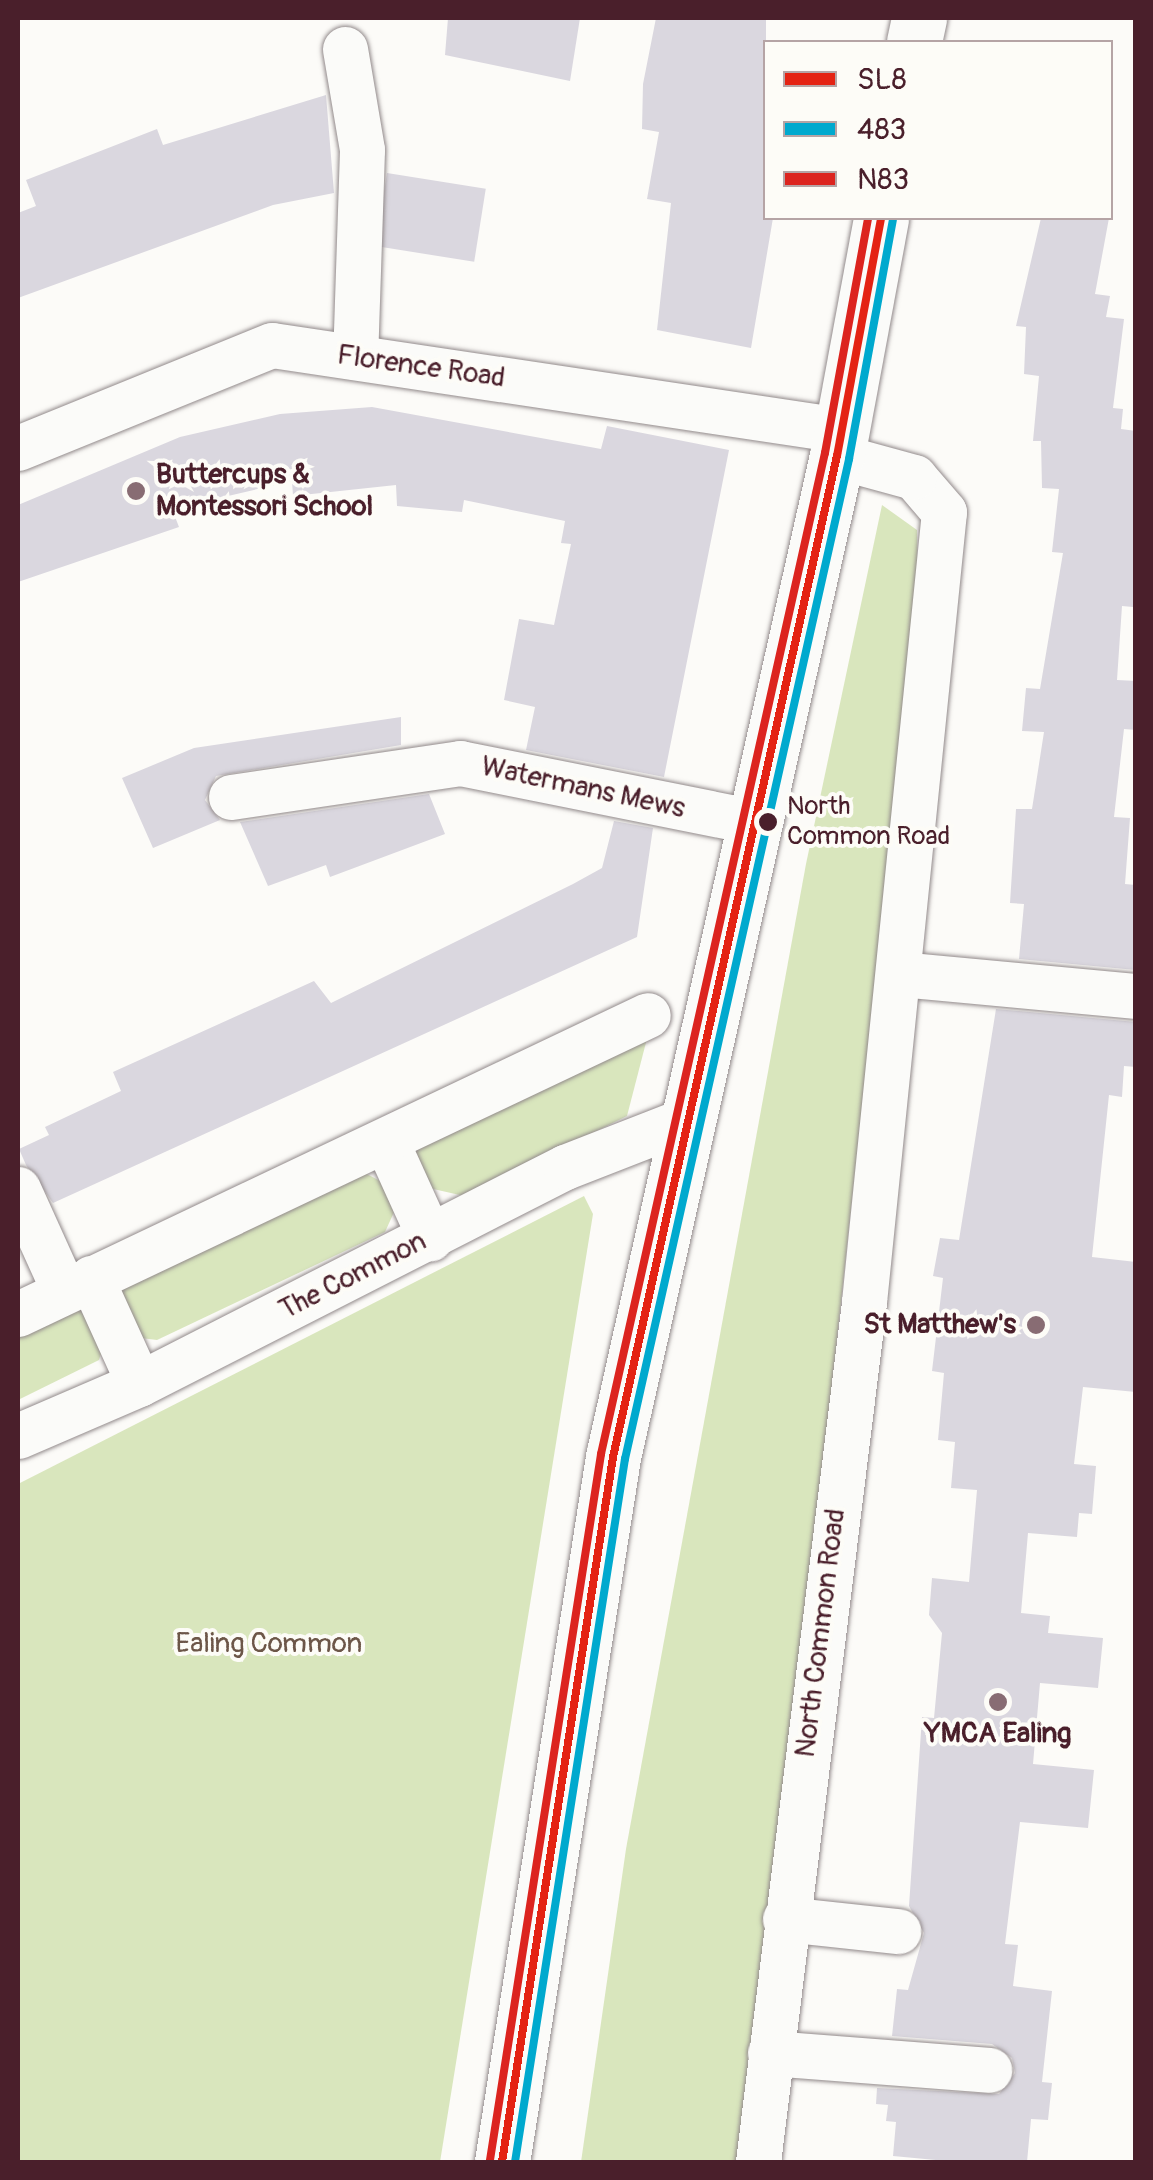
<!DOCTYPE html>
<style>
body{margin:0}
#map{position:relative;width:1153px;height:2180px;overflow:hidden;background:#fcfbf8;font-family:Pangolin,sans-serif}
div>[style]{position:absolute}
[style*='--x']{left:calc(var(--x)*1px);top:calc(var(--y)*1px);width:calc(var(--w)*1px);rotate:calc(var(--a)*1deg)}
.green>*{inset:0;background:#d9e6bd}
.building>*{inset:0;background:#dad7df;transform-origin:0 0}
.roads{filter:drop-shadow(0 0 2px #928a8b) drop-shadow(0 0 2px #928a8b)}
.minor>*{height:45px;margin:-22.5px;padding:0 22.5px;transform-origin:22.5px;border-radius:22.5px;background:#fbfbf9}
.major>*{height:55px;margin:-27.5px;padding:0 27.5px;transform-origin:27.5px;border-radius:27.5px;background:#fbfbf9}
.bus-1>*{height:8px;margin:-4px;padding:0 4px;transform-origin:4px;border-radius:4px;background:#e42313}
.bus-2>*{height:8px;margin:-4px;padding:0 4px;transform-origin:4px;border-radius:4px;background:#00a9ce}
.bus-3>*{height:8px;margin:-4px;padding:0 4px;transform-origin:4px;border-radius:4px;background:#dc241f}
.dots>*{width:28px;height:28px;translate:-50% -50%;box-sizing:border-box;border:5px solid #fdfcf7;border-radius:50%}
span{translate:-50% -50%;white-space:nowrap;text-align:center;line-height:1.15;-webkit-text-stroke:8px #fdfcf7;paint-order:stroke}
.bus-label{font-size:26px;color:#4a1f2b}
.left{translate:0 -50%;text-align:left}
.street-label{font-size:28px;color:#4a1f2b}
.poi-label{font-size:28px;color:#4a1f2b;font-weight:700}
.right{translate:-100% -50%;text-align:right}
.park-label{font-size:28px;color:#6c5648}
.frame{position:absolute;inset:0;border:20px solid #4a1f2b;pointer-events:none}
.legend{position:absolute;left:763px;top:40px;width:350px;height:180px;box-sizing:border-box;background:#fdfcf7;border:2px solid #b5a4a5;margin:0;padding:12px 18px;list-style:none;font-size:30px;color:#4a1f2b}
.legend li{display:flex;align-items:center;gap:20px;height:50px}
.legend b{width:50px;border:2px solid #b5a4a5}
</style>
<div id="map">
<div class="green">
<i style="clip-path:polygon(882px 505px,917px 530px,918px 589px,748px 2162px,581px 2162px,626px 1849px,806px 864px)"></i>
<i style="clip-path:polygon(650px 1027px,627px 1116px,464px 1196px,429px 1188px,414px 1154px,420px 1136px)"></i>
<i style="clip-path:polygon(363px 1172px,382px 1182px,395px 1210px,385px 1232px,157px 1340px,133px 1337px,118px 1298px,126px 1275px)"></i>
<i style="clip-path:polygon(584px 1196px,593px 1214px,440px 2162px,18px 2162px,18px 1484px)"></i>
<i style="clip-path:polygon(82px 1306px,104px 1344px,99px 1360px,18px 1400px,18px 1328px)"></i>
</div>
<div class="building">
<i style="clip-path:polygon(448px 18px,580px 18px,570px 81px,445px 55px)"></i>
<i style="clip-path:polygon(656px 18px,766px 18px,766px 218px,773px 218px,751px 348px,657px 330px,671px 203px,647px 199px,659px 132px,642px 129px,643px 84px)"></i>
<i style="clip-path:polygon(326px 95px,334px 193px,273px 205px,18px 298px,18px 213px,36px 206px,26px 180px,157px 129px,163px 145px)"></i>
<i style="left:387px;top:173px;width:100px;height:74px;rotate:9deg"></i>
<i style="clip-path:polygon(1041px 218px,1109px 218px,1095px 294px,1110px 296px,1106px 317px,1124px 319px,1113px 408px,1123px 409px,1121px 429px,1136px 431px,1136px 580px,1133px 607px,1122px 606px,1117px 680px,1136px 681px,1136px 730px,1124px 729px,1114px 817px,1130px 818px,1125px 884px,1136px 885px,1136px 970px,1019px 959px,1024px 904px,1010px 903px,1016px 809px,1032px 809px,1044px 732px,1022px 731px,1026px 688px,1040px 689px,1063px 553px,1052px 552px,1059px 489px,1042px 488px,1041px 441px,1033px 441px,1039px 376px,1024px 374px,1026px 327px,1016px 326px)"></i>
<i style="clip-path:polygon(372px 407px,601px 449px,607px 426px,729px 450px,664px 777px,526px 750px,535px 707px,504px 700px,519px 619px,554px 625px,571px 544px,561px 543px,565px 521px,464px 500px,462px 512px,397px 506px,396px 485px,293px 496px,292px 481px,172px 509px,179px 527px,18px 582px,18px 505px,180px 437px,280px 414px)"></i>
<i style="clip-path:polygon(401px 717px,401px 745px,216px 776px,205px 800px,220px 820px,153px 848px,122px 778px,194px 748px)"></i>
<i style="clip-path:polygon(429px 794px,445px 834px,330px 877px,326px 865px,268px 886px,240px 822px)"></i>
<i style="clip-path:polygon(614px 821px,653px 828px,637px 937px,53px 1203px,26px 1165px,19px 1149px,49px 1135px,45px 1127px,121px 1091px,113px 1072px,314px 981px,331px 1003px,573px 884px,602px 868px)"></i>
<i style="clip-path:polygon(996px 1009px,1136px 1022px,1136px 1067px,1124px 1066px,1122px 1097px,1109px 1095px,1092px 1257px,1136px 1262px,1136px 1392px,1083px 1387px,1074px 1464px,1096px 1466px,1092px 1514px,1079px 1513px,1077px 1537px,1028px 1533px,1021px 1613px,1050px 1616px,1048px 1633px,1103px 1638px,1098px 1688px,1040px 1683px,1033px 1764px,1094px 1770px,1088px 1828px,1020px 1822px,1005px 1944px,1018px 1945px,1013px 1986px,1052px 1991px,1042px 2082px,1052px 2083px,1048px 2120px,1031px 2119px,1027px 2162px,957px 2162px,893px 2156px,896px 2122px,886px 2121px,888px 2105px,876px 2104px,877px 2088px,999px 2094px,1015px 2073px,1012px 2058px,992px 2044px,892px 2036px,897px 1989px,908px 1990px,924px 1933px,909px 1906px,922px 1717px,934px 1718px,942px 1633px,929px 1615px,932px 1578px,969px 1582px,977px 1490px,951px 1488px,955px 1442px,938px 1440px,944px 1373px,932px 1371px,943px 1278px,933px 1276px,940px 1238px,959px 1240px)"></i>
</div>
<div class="roads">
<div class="minor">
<i style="--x:345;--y:49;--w:102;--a:80.4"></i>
<i style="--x:362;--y:150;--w:207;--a:91.9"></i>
<i style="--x:18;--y:448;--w:274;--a:-22.1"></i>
<i style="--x:272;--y:345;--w:575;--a:8.5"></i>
<i style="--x:231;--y:797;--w:232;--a:-8.4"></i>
<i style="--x:460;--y:763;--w:301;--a:11.3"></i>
<i style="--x:899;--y:974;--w:238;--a:5.3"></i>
<i style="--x:386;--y:1141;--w:107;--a:65.6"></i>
<i style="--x:18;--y:1189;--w:112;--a:65.7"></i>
<i style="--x:91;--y:1278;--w:116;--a:65.6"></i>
<i style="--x:18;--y:1314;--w:697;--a:-25.39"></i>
<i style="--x:18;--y:1436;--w:132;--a:-23.3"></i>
<i style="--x:139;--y:1384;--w:478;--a:-27"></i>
<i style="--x:565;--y:1167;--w:132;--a:-21.3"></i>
<i style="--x:785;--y:1919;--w:114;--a:6.1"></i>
<i style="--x:770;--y:2053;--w:220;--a:4.4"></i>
<i style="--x:758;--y:2162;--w:867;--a:-82.97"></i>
<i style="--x:864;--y:1302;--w:794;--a:-84.22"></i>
<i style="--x:944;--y:512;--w:46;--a:-130.6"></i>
<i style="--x:914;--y:477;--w:80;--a:-164.7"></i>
</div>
<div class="major">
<i style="--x:914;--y:42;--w:25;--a:-78"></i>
<i style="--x:502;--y:2162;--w:714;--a:-81.05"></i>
<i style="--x:613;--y:1457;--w:1026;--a:-77.39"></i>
<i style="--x:837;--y:456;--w:242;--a:-79.5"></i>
</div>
</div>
<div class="bus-1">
<i style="--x:502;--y:2162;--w:714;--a:-81.05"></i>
<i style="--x:613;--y:1457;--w:1026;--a:-77.39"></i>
<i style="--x:837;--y:456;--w:242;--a:-79.5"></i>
</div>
<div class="bus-2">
<i style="--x:515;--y:2162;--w:712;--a:-81.11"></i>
<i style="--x:625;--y:1459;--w:1025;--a:-77.37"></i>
<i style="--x:849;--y:459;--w:243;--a:-79.6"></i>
</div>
<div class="bus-3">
<i style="--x:490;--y:2160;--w:715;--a:-81.06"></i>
<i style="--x:601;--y:1454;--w:1026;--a:-77.39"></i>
<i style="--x:825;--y:453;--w:239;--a:-79.6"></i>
</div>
<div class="dots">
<i style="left:136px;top:491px;background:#886c73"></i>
<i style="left:768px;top:822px;background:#4a1f2b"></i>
<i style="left:1036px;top:1325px;background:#886c73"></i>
<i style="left:998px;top:1702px;background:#886c73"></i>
</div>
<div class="bus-label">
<span class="left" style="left:787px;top:822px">North<br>Common Road</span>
</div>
<div class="street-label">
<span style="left:421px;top:367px;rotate:8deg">Florence Road</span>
<span style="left:583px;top:788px;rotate:12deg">Watermans Mews</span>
<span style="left:353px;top:1276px;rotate:-27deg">The Common</span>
<span style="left:821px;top:1633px;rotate:-83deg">North Common Road</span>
</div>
<div class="poi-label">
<span class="left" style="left:156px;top:491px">Buttercups &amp;<br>Montessori School</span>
<span class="right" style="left:1016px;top:1325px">St Matthew's</span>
<span style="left:998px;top:1734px">YMCA Ealing</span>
</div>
<div class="park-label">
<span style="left:269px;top:1644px">Ealing Common</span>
</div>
<div class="frame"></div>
<ul class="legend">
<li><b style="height:12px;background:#e42313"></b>SL8</li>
<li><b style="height:12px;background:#00a9ce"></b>483</li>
<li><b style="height:12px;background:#dc241f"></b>N83</li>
</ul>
</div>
